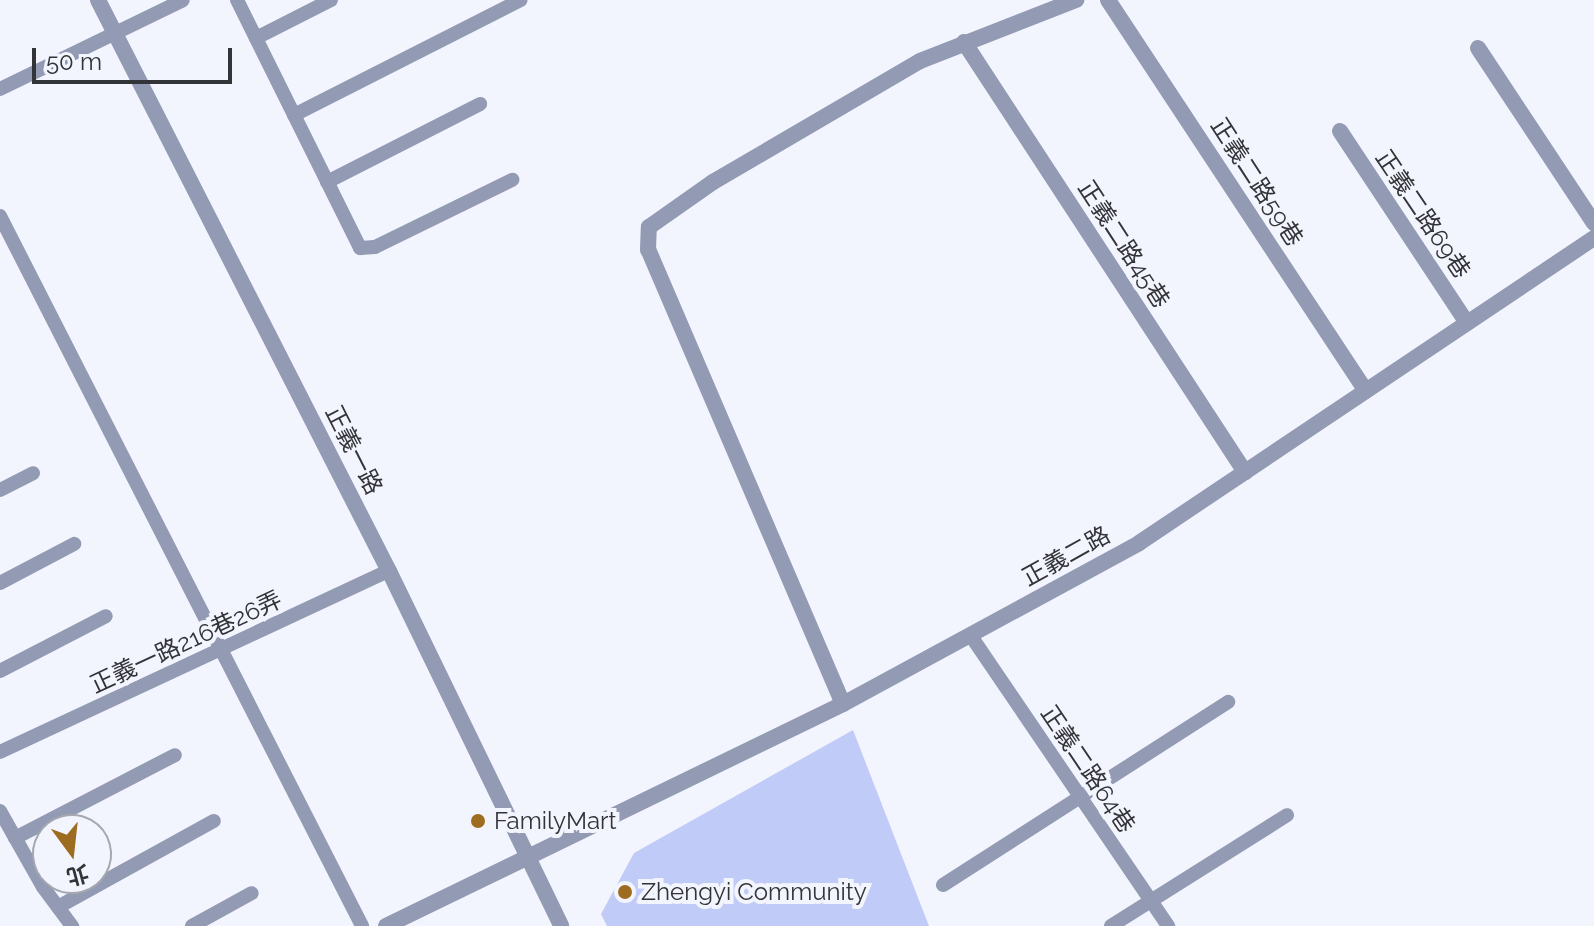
<!DOCTYPE html>
<meta charset="utf-8">
<style>
body{margin:0}
#map{position:relative;width:1594px;height:926px;overflow:hidden;background:#f3f5fe;font-family:Raleway,"Noto Sans TC",sans-serif}
div>[style]{position:absolute}
[style*='--x']{left:calc(var(--x)*1px);top:calc(var(--y)*1px);width:calc(var(--w)*1px);rotate:calc(var(--a)*1deg)}
.green>*{inset:0;background:#c1cbf7}
.service>*{height:14px;margin:-7px;padding:0 7px;transform-origin:7px;border-radius:7px;background:#939ab3}
.minor>*{height:16px;margin:-8px;padding:0 8px;transform-origin:8px;border-radius:8px;background:#939ab3}
.dots>*{width:22px;height:22px;translate:-50% -50%;box-sizing:border-box;border:4px solid #f3f5fe;border-radius:50%}
span{translate:-50% -50%;white-space:nowrap;text-align:center;line-height:1.15;-webkit-text-stroke:8px #f3f5fe;paint-order:stroke}
.street-label{font-size:24px;color:#333438}
.poi-label{font-size:24px;color:#333438}
.left{translate:0 -50%;text-align:left}
.north{position:absolute;left:32px;top:814px;width:80px;height:80px;box-sizing:border-box;background:#f3f5fe;border:2px solid #a6a8af;border-radius:50%;rotate:165deg;font-size:22px;font-weight:700;line-height:32px;text-align:center;color:#333438}
.north::after{content:'';display:block;margin:auto;width:28px;height:36px;background:#9e6c21;clip-path:polygon(50% 0,100% 100%,50% 72%,0 100%)}
.scale{position:absolute;left:32px;top:48px;width:200px;height:36px;box-sizing:border-box;border:4px solid #333438;border-top:0;padding-left:10px;font-size:24px;line-height:28px;white-space:nowrap;color:#333438;-webkit-text-stroke:6px #f3f5fe;paint-order:stroke}
</style>
<div id="map">
<div class="green">
<i style="clip-path:polygon(853px 730px,929px 926px,607px 926px,601px 914px,634px 853px)"></i>
</div>
<div class="service">
<i style="--x:237;--y:0;--w:277;--a:63.6"></i>
<i style="--x:360;--y:248;--w:15;--a:-4"></i>
<i style="--x:375;--y:247;--w:153;--a:-26.1"></i>
<i style="--x:256;--y:38;--w:84;--a:-26.9"></i>
<i style="--x:0;--y:89;--w:203;--a:-25.9"></i>
<i style="--x:294;--y:115;--w:254;--a:-26.9"></i>
<i style="--x:327;--y:182;--w:172;--a:-27"></i>
<i style="--x:0;--y:216;--w:797;--a:62.98"></i>
<i style="--x:0;--y:490;--w:37;--a:-27"></i>
<i style="--x:0;--y:583;--w:84;--a:-27.8"></i>
<i style="--x:971;--y:636;--w:351;--a:55.8"></i>
<i style="--x:0;--y:671;--w:119;--a:-27.4"></i>
<i style="--x:0;--y:752;--w:429;--a:-25"></i>
<i style="--x:0;--y:811;--w:87;--a:60.5"></i>
<i style="--x:43;--y:887;--w:49;--a:53.4"></i>
<i style="--x:15;--y:838;--w:180;--a:-27.4"></i>
<i style="--x:943;--y:885;--w:339;--a:-32.7"></i>
<i style="--x:58;--y:907;--w:178;--a:-28.9"></i>
<i style="--x:192;--y:926;--w:68;--a:-28.8"></i>
<i style="--x:1111;--y:926;--w:208;--a:-32.2"></i>
</div>
<div class="minor">
<i style="--x:98;--y:0;--w:641;--a:63"></i>
<i style="--x:389;--y:571;--w:394;--a:64.1"></i>
<i style="--x:1108;--y:0;--w:468;--a:56.6"></i>
<i style="--x:964;--y:42;--w:514;--a:56.84"></i>
<i style="--x:1478;--y:48;--w:210;--a:56.5"></i>
<i style="--x:1340;--y:131;--w:230;--a:56.5"></i>
<i style="--x:843;--y:704;--w:494;--a:-113.2"></i>
<i style="--x:648;--y:250;--w:23;--a:-88"></i>
<i style="--x:649;--y:227;--w:78;--a:-35.1"></i>
<i style="--x:713;--y:182;--w:240;--a:-30.3"></i>
<i style="--x:920;--y:61;--w:168;--a:-21.4"></i>
<i style="--x:386;--y:926;--w:508;--a:-25.91"></i>
<i style="--x:843;--y:704;--w:337;--a:-28.5"></i>
<i style="--x:1139;--y:543;--w:548;--a:-33.84"></i>
</div>
<div class="dots">
<i style="left:478px;top:821px;background:#9e6c21"></i>
<i style="left:625px;top:892px;background:#9e6c21"></i>
</div>
<div class="street-label">
<span style="left:1257px;top:182px;rotate:57deg">正義二路59巷</span>
<span style="left:1423px;top:214px;rotate:56deg">正義二路69巷</span>
<span style="left:1124px;top:244px;rotate:57deg">正義二路45巷</span>
<span style="left:354px;top:450px;rotate:63deg">正義一路</span>
<span style="left:1066px;top:556px;rotate:-29deg">正義二路</span>
<span style="left:186px;top:642px;rotate:-25deg">正義一路216巷26弄</span>
<span style="left:1088px;top:769px;rotate:56deg">正義二路64巷</span>
</div>
<div class="poi-label">
<span class="left" style="left:494px;top:821px">FamilyMart</span>
<span class="left" style="left:641px;top:892px">Zhengyi Community</span>
</div>
<div class="north">北</div>
<div class="scale">50 m</div>
</div>
